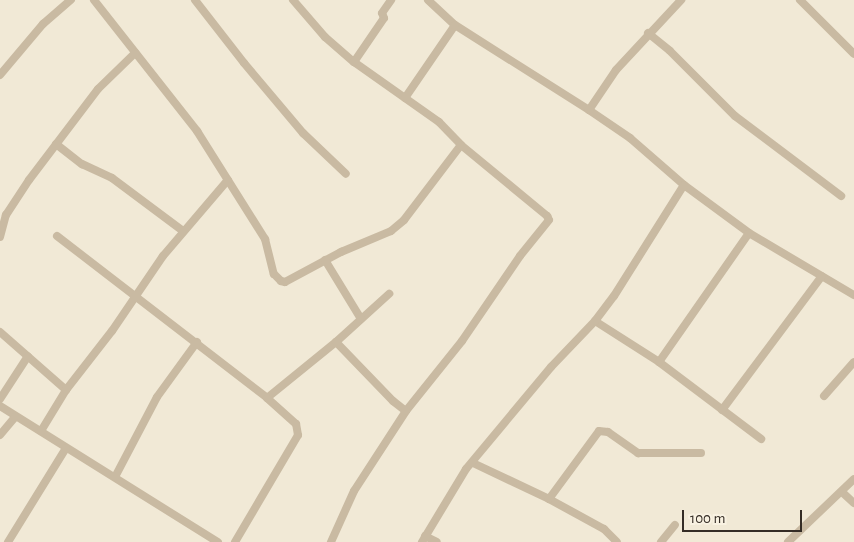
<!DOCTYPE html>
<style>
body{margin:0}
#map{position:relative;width:854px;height:542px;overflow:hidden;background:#f1e9d6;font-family:"Alegreya Sans",sans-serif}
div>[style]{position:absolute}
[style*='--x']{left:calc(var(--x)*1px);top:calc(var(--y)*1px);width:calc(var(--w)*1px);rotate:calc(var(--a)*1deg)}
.street>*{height:8px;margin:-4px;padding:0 4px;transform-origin:4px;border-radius:4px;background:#c9baa2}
span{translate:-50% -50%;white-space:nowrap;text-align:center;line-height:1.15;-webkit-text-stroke:4px #f9f2e2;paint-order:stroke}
.scale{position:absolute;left:682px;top:510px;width:120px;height:22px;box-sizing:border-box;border:2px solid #342c25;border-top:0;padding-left:6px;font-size:15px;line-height:18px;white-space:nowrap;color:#342c25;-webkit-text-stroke:4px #f9f2e2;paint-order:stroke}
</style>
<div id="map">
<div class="street">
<i style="--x:94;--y:0;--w:167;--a:51.8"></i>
<i style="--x:197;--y:131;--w:128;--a:57.8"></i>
<i style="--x:265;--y:239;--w:36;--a:76"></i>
<i style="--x:274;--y:274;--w:10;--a:45"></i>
<i style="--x:281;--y:281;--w:4;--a:14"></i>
<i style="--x:285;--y:282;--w:64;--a:-28.2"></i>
<i style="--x:341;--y:252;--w:54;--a:-22.8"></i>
<i style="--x:391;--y:231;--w:17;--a:-40"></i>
<i style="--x:404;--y:220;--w:94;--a:-52.8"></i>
<i style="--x:195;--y:0;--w:80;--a:52.1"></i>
<i style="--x:244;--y:63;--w:92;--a:49.9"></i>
<i style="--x:303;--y:133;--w:59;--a:43.6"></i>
<i style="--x:293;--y:0;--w:49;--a:49.1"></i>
<i style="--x:325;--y:37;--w:38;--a:41"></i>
<i style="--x:354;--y:62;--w:104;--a:35.2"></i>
<i style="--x:439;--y:122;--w:32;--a:46"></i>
<i style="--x:461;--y:145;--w:112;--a:39.5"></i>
<i style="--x:547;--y:216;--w:4;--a:63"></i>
<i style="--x:549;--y:220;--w:46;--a:128.9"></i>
<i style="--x:520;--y:256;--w:103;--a:124.3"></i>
<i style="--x:462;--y:341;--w:90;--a:128.7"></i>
<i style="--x:406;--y:411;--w:95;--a:123"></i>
<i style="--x:354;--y:491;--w:56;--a:114.3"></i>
<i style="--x:428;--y:0;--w:37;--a:43"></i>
<i style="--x:455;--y:25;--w:159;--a:32.4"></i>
<i style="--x:589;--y:110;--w:50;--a:34.3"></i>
<i style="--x:630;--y:138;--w:72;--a:41"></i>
<i style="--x:684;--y:185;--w:81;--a:36.4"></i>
<i style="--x:749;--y:233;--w:122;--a:30.6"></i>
<i style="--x:800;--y:0;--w:76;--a:45"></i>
<i style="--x:648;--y:33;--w:28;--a:39"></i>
<i style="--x:670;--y:51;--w:92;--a:45"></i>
<i style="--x:735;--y:116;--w:133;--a:37"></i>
<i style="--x:354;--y:62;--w:53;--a:-55.7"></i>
<i style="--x:384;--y:18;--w:5;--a:-112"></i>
<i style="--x:382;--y:13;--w:16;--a:-55"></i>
<i style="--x:0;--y:75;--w:67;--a:-49.9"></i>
<i style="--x:43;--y:24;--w:37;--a:-41"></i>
<i style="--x:405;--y:98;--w:88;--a:-55.6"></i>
<i style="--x:589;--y:110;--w:48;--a:-56"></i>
<i style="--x:616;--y:70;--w:96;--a:-47.1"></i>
<i style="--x:56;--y:144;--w:33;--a:38"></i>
<i style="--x:82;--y:164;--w:33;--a:25"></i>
<i style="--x:112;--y:178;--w:89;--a:36.7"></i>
<i style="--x:57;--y:236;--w:265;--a:37.6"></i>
<i style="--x:267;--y:398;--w:89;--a:-39.1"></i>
<i style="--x:336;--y:342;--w:72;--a:-42.2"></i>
<i style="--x:0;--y:237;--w:23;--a:-75"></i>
<i style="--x:6;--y:215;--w:42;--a:-56.7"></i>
<i style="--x:29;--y:180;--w:114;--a:-52.8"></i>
<i style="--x:98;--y:89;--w:52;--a:-44.2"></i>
<i style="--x:325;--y:260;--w:69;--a:58.6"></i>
<i style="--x:595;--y:321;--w:76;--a:32.6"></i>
<i style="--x:659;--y:362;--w:128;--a:37"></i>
<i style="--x:0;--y:332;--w:88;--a:41.3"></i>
<i style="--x:336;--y:342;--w:82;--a:46"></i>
<i style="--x:393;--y:401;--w:16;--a:38"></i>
<i style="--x:659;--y:362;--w:157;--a:-55.1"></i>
<i style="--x:824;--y:396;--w:45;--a:-48.6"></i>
<i style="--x:0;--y:399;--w:51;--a:-56.9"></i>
<i style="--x:0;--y:406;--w:257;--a:32"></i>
<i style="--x:722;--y:410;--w:167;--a:-53.3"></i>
<i style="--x:41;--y:431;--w:48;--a:-58.6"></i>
<i style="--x:66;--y:390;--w:75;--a:-52.1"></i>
<i style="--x:112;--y:331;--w:91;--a:-55.8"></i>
<i style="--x:163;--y:256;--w:100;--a:-49.5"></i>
<i style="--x:0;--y:435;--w:23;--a:-50"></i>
<i style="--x:473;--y:463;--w:84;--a:25.3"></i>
<i style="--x:549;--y:499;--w:63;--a:28.6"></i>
<i style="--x:604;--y:529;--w:18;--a:45"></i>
<i style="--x:115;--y:477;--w:90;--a:-62.3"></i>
<i style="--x:157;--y:397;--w:68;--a:-54"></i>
<i style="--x:842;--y:492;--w:16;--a:43"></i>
<i style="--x:549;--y:499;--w:84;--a:-53.7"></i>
<i style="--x:599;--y:431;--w:9;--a:6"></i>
<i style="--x:608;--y:432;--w:37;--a:35"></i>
<i style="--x:638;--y:453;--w:63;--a:0"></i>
<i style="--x:425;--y:536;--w:13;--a:27"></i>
<i style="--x:8;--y:542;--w:110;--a:-58.3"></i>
<i style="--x:235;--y:542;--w:124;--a:-59.5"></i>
<i style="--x:298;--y:435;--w:11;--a:-100"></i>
<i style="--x:296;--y:424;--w:39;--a:-138"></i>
<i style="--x:422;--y:542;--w:85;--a:-58.9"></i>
<i style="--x:466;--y:469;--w:133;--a:-50.2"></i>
<i style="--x:551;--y:367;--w:64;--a:-46.3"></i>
<i style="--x:595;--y:321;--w:31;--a:-53"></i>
<i style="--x:614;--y:296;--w:131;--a:-57.8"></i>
<i style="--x:661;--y:542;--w:22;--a:-51"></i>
<i style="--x:788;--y:542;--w:91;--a:-43.7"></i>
</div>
<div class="scale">100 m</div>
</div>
